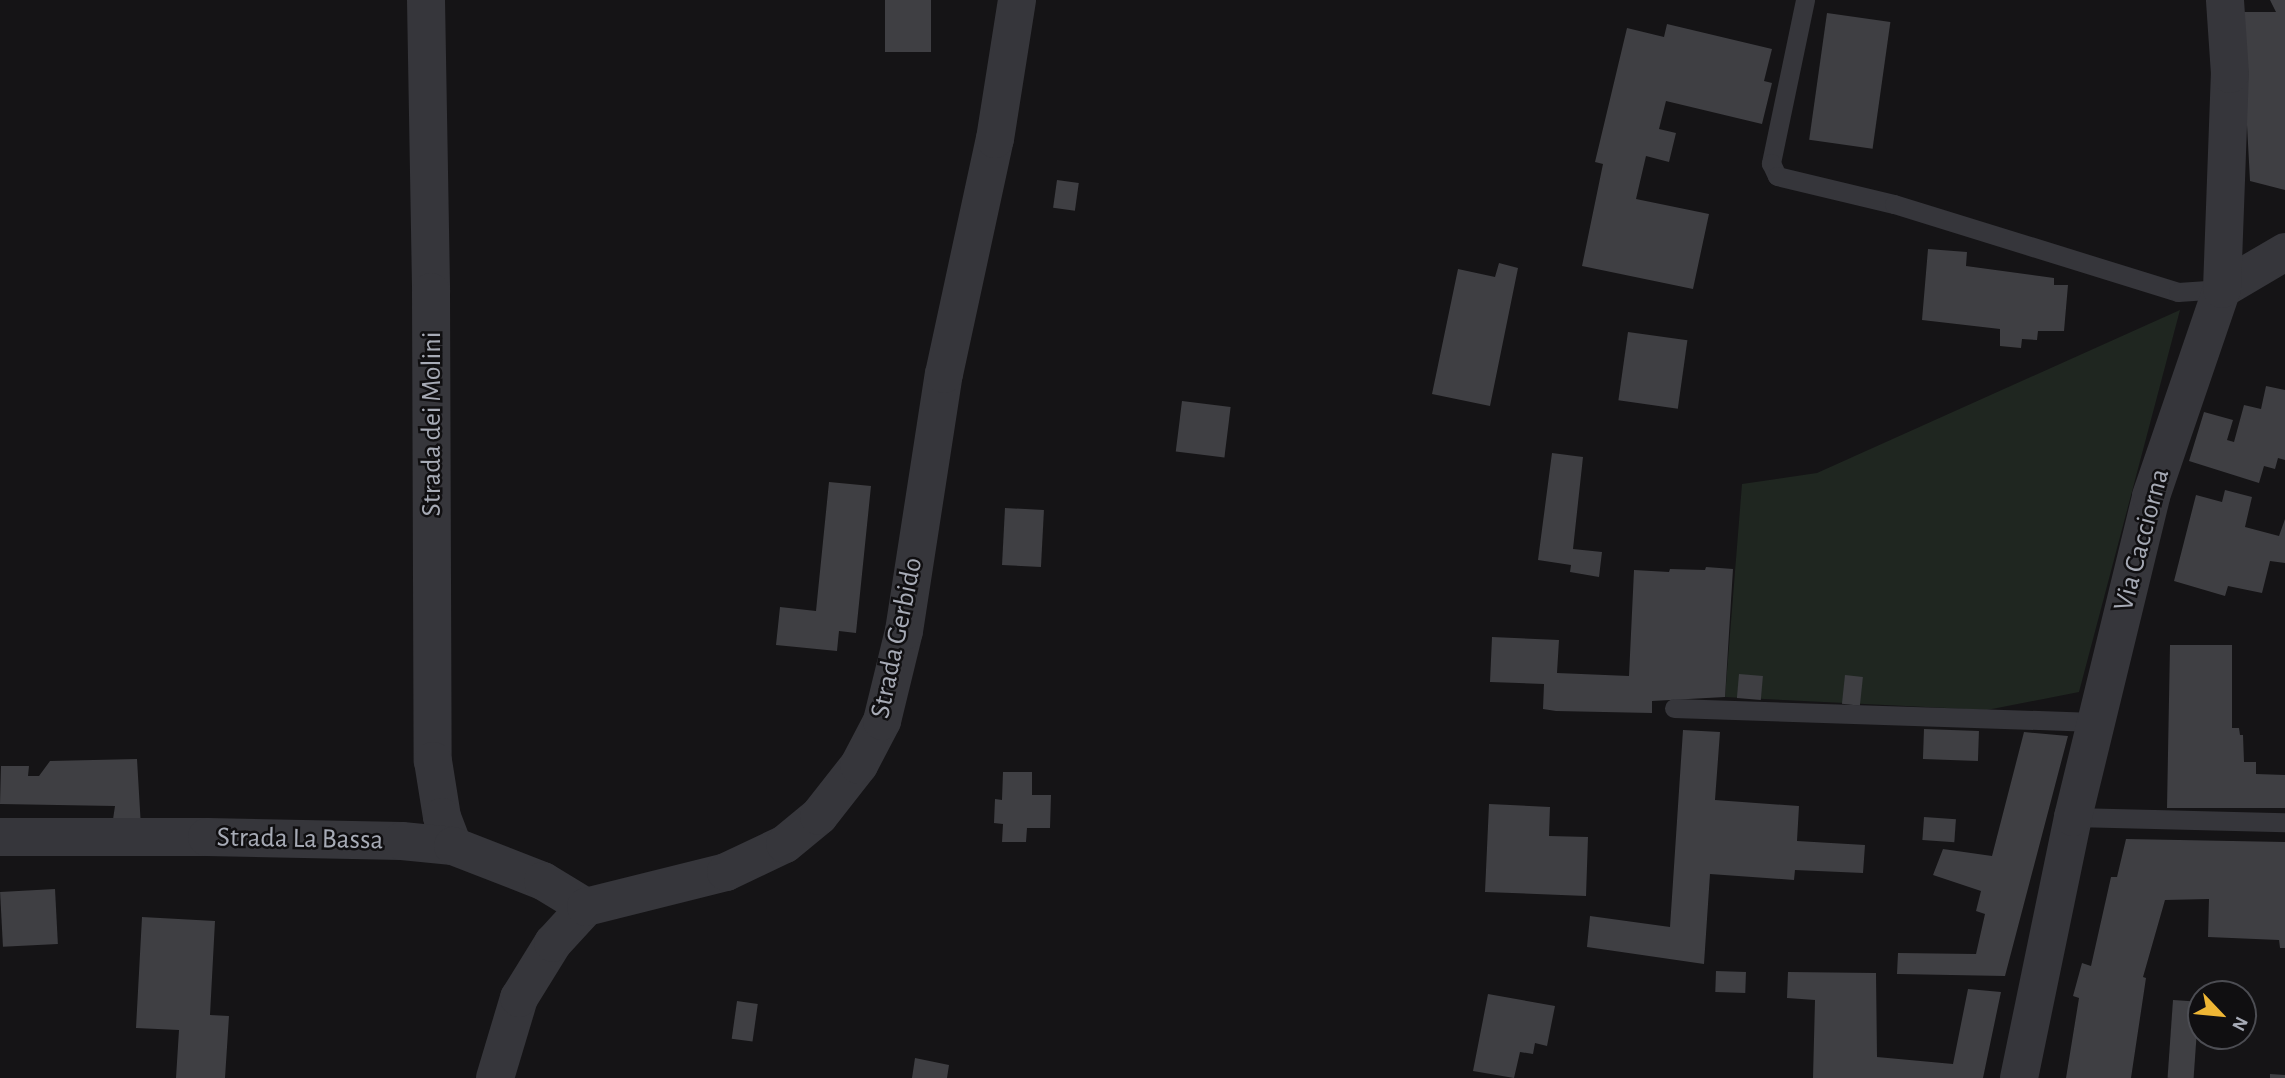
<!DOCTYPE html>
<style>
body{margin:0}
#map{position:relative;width:2285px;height:1078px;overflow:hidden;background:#151416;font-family:"Alegreya Sans",sans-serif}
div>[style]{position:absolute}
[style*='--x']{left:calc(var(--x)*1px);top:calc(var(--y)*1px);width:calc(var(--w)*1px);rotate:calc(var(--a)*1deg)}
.green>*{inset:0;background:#1f2620}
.building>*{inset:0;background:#3f3f43;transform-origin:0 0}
.service>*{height:19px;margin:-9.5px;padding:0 9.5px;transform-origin:9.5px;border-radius:9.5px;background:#36363b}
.minor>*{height:38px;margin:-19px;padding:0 19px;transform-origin:19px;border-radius:19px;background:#36363b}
span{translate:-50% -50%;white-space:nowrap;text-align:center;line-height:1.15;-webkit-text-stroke:5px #100f11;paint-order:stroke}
.street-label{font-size:28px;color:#a7abb6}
.north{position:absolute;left:2187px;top:980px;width:70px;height:70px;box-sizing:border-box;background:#100f11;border:2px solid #4c4d53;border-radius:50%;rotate:116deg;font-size:19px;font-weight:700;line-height:28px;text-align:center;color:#a7abb6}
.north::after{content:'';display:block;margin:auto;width:24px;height:32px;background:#eeb635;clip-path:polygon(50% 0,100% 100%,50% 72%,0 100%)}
</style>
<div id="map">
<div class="green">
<i style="clip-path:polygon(2180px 310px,2079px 692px,1987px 710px,1725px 697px,1742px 484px,1817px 473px)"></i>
</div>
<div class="building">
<i style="left:885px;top:0;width:46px;height:52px"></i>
<i style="clip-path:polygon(2270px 0,2285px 0,2285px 190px,2250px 181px,2241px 12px,2276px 12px)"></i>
<i style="left:1827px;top:13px;width:64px;height:128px;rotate:8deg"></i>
<i style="clip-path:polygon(1667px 24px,1772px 49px,1764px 81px,1772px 83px,1762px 124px,1666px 101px,1659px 129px,1676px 133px,1669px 162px,1646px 156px,1636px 199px,1709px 214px,1693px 289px,1582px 266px,1603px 164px,1595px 162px,1627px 28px,1664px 37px)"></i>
<i style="left:1057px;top:180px;width:22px;height:28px;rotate:8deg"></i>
<i style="clip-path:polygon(1928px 249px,1967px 252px,1966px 266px,2054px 278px,2054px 285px,2068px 285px,2064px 331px,2038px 331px,2037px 340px,2022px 339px,2021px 348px,2000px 346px,2000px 329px,1922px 320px)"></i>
<i style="clip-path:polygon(1499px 263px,1518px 268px,1490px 406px,1432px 394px,1458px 269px,1495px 277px)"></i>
<i style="left:1628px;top:332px;width:60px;height:69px;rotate:8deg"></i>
<i style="clip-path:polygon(2266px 386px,2285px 390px,2285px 460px,2278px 458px,2275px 469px,2264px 466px,2259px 483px,2189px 461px,2204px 412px,2233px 420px,2227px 440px,2234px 442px,2244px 405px,2261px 409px)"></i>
<i style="left:1182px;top:401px;width:49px;height:51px;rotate:7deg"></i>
<i style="clip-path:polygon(1552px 453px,1583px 457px,1573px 549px,1602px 552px,1599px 577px,1570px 572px,1571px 565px,1538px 560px)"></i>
<i style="clip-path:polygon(829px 482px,871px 486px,856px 633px,839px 631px,837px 651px,776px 645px,780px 607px,816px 611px)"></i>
<i style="clip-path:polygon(2225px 490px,2252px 497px,2245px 527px,2279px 536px,2285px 519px,2285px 563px,2270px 561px,2262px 593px,2228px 586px,2225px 596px,2174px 581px,2196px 495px,2222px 502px)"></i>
<i style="left:1005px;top:508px;width:39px;height:57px;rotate:3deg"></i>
<i style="clip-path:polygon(1706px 567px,1733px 569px,1725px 697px,1652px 701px,1652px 713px,1556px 711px,1543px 709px,1544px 684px,1490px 682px,1492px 637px,1559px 640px,1557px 673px,1629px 676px,1634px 570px,1669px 572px,1670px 569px,1705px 570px)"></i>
<i style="clip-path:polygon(2170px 645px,2232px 645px,2232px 728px,2239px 728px,2240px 735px,2243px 735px,2244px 762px,2256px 762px,2256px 774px,2285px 775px,2285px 808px,2167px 808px)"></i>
<i style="left:1739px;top:674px;width:24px;height:24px;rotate:5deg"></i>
<i style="left:1845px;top:675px;width:18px;height:29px;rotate:6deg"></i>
<i style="left:1924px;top:729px;width:55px;height:30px;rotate:2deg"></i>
<i style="clip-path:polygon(1683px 730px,1720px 732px,1715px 800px,1799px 806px,1797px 841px,1865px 845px,1863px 873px,1795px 870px,1794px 880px,1710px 874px,1704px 964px,1587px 947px,1590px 916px,1670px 927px)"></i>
<i style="clip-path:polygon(2024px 732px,2068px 736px,2005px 976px,1897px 974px,1898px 953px,1976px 954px,1985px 914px,1976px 911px,1981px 891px,1933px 875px,1943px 849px,1992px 856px)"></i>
<i style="clip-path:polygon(137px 759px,141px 827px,112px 826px,115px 806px,0 804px,1px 766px,29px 766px,28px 776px,39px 776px,50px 761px)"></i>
<i style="clip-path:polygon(1003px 772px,1032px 772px,1032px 795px,1051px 795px,1050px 828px,1027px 828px,1026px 842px,1002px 842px,1003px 824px,994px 823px,995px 799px,1002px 800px)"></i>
<i style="clip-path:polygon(1489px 804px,1550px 807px,1549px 836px,1588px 837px,1586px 896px,1485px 892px)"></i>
<i style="left:1924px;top:817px;width:32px;height:23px;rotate:4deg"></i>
<i style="clip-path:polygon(2126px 839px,2285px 842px,2285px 948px,2280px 948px,2279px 940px,2208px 937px,2209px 899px,2165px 900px,2143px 977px,2146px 978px,2131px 1078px,2066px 1078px,2079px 998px,2073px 996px,2082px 963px,2091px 966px,2111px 877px,2117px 877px)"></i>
<i style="left:55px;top:889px;width:55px;height:55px;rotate:87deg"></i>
<i style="clip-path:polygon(142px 917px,215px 921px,210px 1015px,229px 1016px,225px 1078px,176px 1078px,179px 1030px,136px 1028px)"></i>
<i style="left:1716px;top:971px;width:30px;height:21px;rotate:2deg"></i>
<i style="clip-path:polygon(1788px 972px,1876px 973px,1877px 1057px,1953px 1064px,1968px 989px,2001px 992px,1983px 1078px,1813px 1078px,1815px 1000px,1787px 998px)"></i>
<i style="clip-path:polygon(1488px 994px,1555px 1006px,1547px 1046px,1535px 1043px,1533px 1054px,1520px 1052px,1514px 1078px,1473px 1071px)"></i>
<i style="left:2173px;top:1000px;width:26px;height:78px;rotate:4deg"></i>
<i style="left:737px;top:1001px;width:21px;height:38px;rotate:8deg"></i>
<i style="clip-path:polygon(915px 1058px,949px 1065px,947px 1078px,912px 1078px)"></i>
<i style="clip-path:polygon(2270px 1074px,2285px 1075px,2285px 1078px,2270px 1078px)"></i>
</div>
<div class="service">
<i style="--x:1805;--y:0;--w:167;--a:101.8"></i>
<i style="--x:1771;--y:163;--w:14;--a:65"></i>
<i style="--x:1777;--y:176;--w:120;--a:13.5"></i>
<i style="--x:1894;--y:204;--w:297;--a:17.2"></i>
<i style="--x:2178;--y:292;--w:44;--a:-3.9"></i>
<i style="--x:1674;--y:708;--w:421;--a:1.9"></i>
<i style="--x:2073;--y:817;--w:212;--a:1.4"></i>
</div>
<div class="minor">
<i style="--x:426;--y:0;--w:292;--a:89"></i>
<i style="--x:431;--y:292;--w:469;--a:89.8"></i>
<i style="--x:433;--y:761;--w:57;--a:80.9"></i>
<i style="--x:442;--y:817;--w:31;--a:69"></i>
<i style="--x:2222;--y:289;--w:73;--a:-30.4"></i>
<i style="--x:0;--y:837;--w:207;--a:0"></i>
<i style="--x:207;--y:837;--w:195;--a:1.2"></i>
<i style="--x:402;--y:841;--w:51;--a:5.6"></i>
<i style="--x:453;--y:846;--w:97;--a:21.3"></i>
<i style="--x:543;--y:881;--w:50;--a:31.2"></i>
<i style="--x:495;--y:1078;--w:84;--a:-73.3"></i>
<i style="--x:519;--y:998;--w:65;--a:-58.3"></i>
<i style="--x:553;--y:943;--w:49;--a:-47.5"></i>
<i style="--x:586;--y:907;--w:144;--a:-14"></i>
<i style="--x:726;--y:872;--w:65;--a:-25.4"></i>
<i style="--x:785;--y:844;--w:44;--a:-39.5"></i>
<i style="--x:819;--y:816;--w:65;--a:-51.9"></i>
<i style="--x:859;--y:765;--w:50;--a:-62.4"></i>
<i style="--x:882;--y:721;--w:93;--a:-76.3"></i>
<i style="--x:904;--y:631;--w:260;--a:-81.2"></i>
<i style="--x:944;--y:374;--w:240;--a:-77.8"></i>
<i style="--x:995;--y:139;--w:141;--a:-81"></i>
<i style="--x:2019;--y:1078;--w:267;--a:-78.3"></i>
<i style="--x:2073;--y:817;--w:330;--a:-76.3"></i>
<i style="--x:2151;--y:496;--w:219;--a:-71.1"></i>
<i style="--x:2222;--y:289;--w:215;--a:-87.9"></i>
<i style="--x:2230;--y:74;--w:74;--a:-93.9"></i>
</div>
<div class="street-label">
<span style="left:432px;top:424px;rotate:-90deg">Strada dei Molini</span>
<span style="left:2142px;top:540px;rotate:-75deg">Via Cacciorna</span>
<span style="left:897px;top:638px;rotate:-78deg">Strada Gerbido</span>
<span style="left:300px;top:839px;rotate:1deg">Strada La Bassa</span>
</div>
<div class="north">N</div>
</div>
